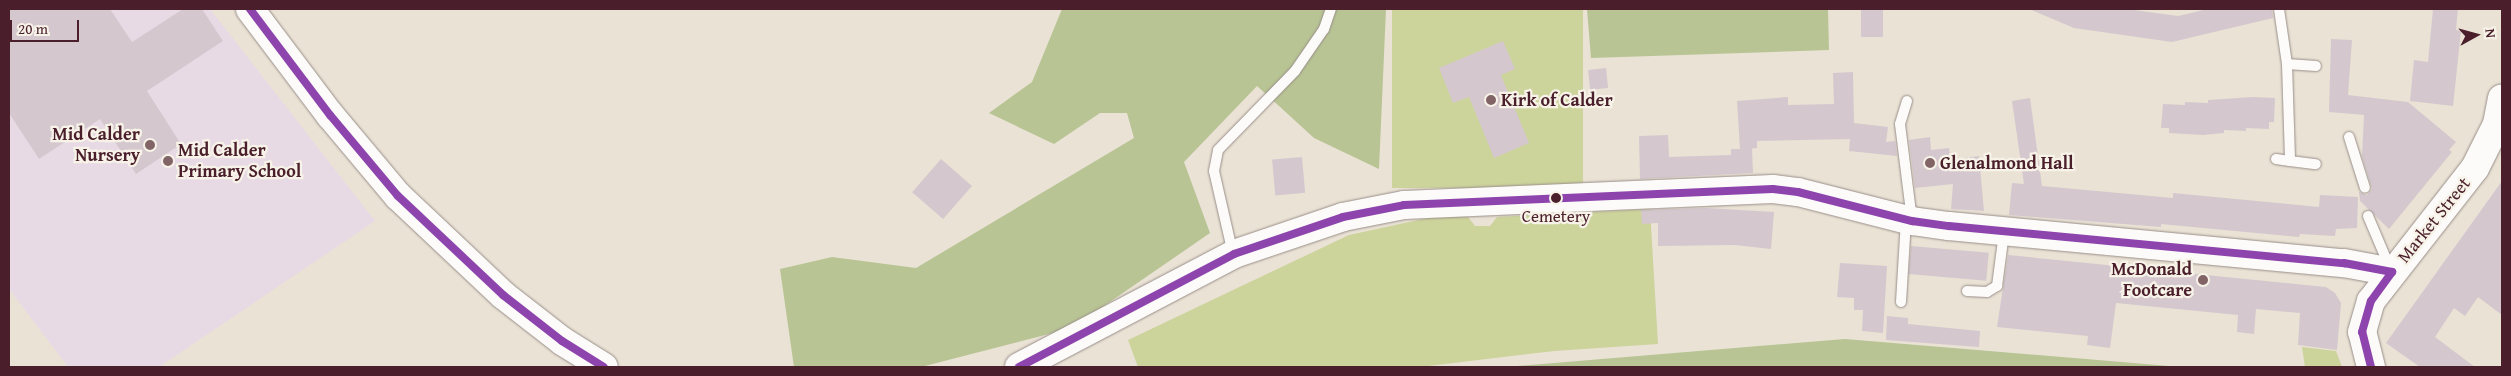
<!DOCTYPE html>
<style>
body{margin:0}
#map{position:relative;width:2511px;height:376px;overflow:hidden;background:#eae2d5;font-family:"Gentium Book Plus",serif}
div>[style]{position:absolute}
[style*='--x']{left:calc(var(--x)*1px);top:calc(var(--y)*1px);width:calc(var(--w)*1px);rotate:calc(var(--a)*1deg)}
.built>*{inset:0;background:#e8dae4}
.green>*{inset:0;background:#ccd39b;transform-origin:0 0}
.forest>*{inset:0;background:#b8c494}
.building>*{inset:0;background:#d4c8ce;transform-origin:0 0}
.roads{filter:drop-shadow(0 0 1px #998e89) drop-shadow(0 0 1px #998e89)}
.lane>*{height:10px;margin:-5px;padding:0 5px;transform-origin:5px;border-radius:5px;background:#fcfbf9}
.secondary>*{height:28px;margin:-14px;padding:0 14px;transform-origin:14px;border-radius:14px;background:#fcfbf9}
.bus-1>*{height:8px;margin:-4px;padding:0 4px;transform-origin:4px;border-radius:4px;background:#8e44ad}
.dots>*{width:14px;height:14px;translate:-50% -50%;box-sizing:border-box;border:2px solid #f7f3e8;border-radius:50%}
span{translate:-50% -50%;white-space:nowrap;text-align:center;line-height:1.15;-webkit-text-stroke:4.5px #f7f3e8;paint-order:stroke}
.bus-label{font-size:17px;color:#4a1f2b}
.poi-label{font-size:18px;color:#4a1f2b;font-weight:700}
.left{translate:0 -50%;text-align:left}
.right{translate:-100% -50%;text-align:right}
.street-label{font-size:18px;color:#4a1f2b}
.frame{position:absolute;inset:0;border:10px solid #4a1f2b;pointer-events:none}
.north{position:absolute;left:2451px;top:10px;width:50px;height:50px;-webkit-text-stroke:4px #f7f3e8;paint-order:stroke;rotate:83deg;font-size:14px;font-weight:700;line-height:20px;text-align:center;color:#4a1f2b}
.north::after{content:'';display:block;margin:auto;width:18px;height:22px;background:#4a1f2b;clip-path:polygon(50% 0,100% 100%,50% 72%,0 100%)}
.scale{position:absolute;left:10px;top:20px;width:69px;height:22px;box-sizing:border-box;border:2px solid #4a1f2b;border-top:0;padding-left:6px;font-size:15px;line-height:18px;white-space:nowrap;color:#4a1f2b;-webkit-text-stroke:4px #f7f3e8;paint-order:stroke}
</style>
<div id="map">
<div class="built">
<i style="clip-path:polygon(9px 9px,210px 9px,375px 221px,159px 367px,68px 367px,9px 289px)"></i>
</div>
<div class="green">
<i style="left:1392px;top:9px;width:191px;height:179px"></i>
<i style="clip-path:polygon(1650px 209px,1658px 344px,1554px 351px,1420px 367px,1138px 367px,1128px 340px,1349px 235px,1432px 217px,1468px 217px,1475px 226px,1490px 226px,1497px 217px)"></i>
<i style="clip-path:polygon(2302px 347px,2336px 351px,2342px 367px,2305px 367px)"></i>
</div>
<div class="forest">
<i style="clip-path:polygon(1062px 9px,1386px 9px,1379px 169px,1314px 138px,1257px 86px,1184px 162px,1210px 233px,1072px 328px,921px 367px,794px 367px,780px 269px,832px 257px,916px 268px,1134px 138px,1127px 113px,1100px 113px,1054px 144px,989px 113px,1032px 82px)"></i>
<i style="clip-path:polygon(1587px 9px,1828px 9px,1829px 50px,1591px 58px)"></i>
<i style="clip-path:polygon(1845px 339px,2181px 367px,1505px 367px)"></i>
</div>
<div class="building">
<i style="clip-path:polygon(9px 9px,110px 9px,132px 42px,183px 9px,202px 9px,223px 41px,147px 91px,181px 144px,136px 174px,100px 119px,39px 159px,9px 113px)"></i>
<i style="left:1861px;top:9px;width:22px;height:28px"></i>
<i style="clip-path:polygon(2029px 9px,2127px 9px,2178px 16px,2208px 9px,2272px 9px,2273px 18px,2172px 42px,2074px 28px)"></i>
<i style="clip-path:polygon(2433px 9px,2458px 9px,2456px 30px,2461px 31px,2453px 106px,2410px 101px,2414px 60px,2428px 62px)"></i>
<i style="clip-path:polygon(2331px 39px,2352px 40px,2348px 95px,2408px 102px,2456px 142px,2449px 150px,2452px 152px,2389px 229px,2360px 201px,2359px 192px,2367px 195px,2372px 189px,2362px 156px,2364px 115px,2329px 112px)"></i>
<i style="clip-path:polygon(1503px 41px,1515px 69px,1501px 75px,1529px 143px,1494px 158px,1469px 97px,1453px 103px,1439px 68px)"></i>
<i style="left:1606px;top:68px;width:20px;height:18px;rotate:84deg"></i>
<i style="clip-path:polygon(1853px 72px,1854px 123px,1888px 127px,1886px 142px,1895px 141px,1897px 156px,1849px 151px,1850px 139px,1757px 141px,1757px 148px,1744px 149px,1752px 148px,1753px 173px,1640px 179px,1639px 136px,1668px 135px,1669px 157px,1731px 155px,1731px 149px,1740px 149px,1737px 101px,1788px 97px,1788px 105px,1834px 104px,1833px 73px)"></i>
<i style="clip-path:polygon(2253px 97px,2275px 98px,2274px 122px,2269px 122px,2269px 129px,2246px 128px,2246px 131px,2224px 130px,2224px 133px,2203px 135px,2169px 133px,2169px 128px,2161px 128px,2163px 104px,2185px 105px,2185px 102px,2208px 103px,2208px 100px)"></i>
<i style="clip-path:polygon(2030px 98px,2042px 186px,2173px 198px,2173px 193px,2319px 207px,2320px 195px,2358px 197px,2357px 228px,2336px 229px,2335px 236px,2300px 234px,2299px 237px,2161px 224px,2161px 227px,2009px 215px,2012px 183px,2024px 184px,2012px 101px)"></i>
<i style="clip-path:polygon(1930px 137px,1931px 150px,1949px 148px,1951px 160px,1979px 156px,1984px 211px,1951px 209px,1953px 184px,1915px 188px,1909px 140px)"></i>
<i style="left:1302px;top:157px;width:36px;height:30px;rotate:85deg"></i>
<i style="left:941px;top:159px;width:41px;height:44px;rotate:41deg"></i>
<i style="clip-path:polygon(2502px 181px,2502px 315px,2478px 297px,2465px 316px,2454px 308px,2435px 337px,2475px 367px,2420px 367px,2386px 343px)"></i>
<i style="clip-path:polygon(1706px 208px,1774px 212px,1771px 249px,1735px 245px,1658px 246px,1658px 223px,1642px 224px,1641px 210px)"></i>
<i style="left:1911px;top:246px;width:78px;height:28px;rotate:5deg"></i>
<i style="clip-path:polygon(2008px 255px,2326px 287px,2335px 293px,2341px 303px,2337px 350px,2298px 345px,2300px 313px,2256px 309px,2254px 334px,2237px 332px,2238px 315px,2116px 303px,2110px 348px,2087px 345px,2088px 336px,1997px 327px)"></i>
<i style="clip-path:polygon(1840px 263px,1887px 266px,1883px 333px,1862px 331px,1863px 310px,1854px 310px,1854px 298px,1837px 297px)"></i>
<i style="clip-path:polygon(1887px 316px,1908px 318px,1908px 324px,1980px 331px,1979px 347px,1886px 340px)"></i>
</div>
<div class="roads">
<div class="lane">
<i style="--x:2279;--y:9;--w:56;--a:81.7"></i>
<i style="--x:2287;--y:64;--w:97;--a:88.2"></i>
<i style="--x:2290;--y:161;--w:26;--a:7"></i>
<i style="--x:2287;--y:64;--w:29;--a:4"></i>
<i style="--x:1907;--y:101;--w:24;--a:107"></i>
<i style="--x:1900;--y:124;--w:97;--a:82.9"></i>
<i style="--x:2349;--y:137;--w:53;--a:72.6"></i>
<i style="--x:2276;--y:159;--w:14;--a:8"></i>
<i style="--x:2368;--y:216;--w:56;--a:67.1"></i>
<i style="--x:1233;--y:254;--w:85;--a:-102.9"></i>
<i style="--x:1214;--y:171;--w:21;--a:-79"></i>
<i style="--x:1218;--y:150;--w:110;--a:-45.7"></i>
<i style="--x:1295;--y:71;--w:51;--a:-55.4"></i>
<i style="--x:1324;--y:29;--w:21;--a:-71"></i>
<i style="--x:1967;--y:291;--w:20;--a:3"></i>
<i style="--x:1987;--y:292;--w:12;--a:-31"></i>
<i style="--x:1997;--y:286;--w:53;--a:-82.5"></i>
<i style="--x:1901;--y:302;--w:82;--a:-86.5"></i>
</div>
<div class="secondary">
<i style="--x:250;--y:9;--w:133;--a:53"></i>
<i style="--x:330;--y:115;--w:106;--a:50"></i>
<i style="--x:398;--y:196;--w:144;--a:43.3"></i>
<i style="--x:503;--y:295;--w:75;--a:37.9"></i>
<i style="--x:562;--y:341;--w:49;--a:31.8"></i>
<i style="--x:1019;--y:367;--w:243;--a:-27.7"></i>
<i style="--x:1234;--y:254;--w:115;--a:-18.7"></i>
<i style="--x:1343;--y:217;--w:62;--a:-11.1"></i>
<i style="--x:1404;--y:205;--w:369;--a:-2.5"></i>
<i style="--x:1773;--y:189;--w:25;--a:7"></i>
<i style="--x:1798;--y:192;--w:118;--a:14.3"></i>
<i style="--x:1912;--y:221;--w:37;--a:8"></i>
<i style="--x:1949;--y:226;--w:397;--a:5.4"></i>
<i style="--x:2344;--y:263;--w:49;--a:10.6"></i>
<i style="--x:2371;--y:367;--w:36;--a:-104"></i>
<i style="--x:2362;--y:332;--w:32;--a:-74"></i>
<i style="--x:2371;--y:301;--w:169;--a:-52"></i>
<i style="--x:2475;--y:168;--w:49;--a:-63.4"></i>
<i style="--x:2497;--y:124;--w:26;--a:-79"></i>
</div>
</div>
<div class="bus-1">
<i style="--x:250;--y:9;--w:133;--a:53"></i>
<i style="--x:330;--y:115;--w:106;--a:50"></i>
<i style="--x:398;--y:196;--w:144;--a:43.3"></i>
<i style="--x:503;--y:295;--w:75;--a:37.9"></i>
<i style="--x:562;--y:341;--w:49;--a:31.8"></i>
<i style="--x:1019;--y:367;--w:243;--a:-27.7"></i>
<i style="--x:1234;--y:254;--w:115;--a:-18.7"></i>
<i style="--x:1343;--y:217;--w:62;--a:-11.1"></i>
<i style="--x:1404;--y:205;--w:369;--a:-2.5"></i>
<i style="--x:1773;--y:189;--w:25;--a:7"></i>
<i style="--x:1798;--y:192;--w:118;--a:14.3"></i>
<i style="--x:1912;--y:221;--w:37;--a:8"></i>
<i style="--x:1949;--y:226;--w:397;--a:5.4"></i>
<i style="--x:2344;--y:263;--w:49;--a:10.6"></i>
<i style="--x:2371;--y:367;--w:36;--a:-104"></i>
<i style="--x:2362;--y:332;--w:32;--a:-74"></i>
<i style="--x:2371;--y:301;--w:36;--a:-54"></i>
</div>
<div class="dots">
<i style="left:1491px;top:100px;background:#826366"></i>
<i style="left:150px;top:145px;background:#826366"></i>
<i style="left:168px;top:161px;background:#826366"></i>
<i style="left:1930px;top:163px;background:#826366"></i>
<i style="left:1556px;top:198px;background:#4a1f2b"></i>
<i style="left:2203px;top:280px;background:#826366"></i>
</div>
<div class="bus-label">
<span style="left:1556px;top:216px">Cemetery</span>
</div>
<div class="poi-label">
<span class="left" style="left:1501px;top:100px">Kirk of Calder</span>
<span class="right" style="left:140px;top:145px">Mid Calder<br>Nursery</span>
<span class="left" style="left:178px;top:161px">Mid Calder<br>Primary School</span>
<span class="left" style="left:1940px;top:163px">Glenalmond Hall</span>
<span class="right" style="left:2192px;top:280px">McDonald<br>Footcare</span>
</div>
<div class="street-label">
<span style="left:2434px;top:220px;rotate:-51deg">Market Street</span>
</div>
<div class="frame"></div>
<div class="north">N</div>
<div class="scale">20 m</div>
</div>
